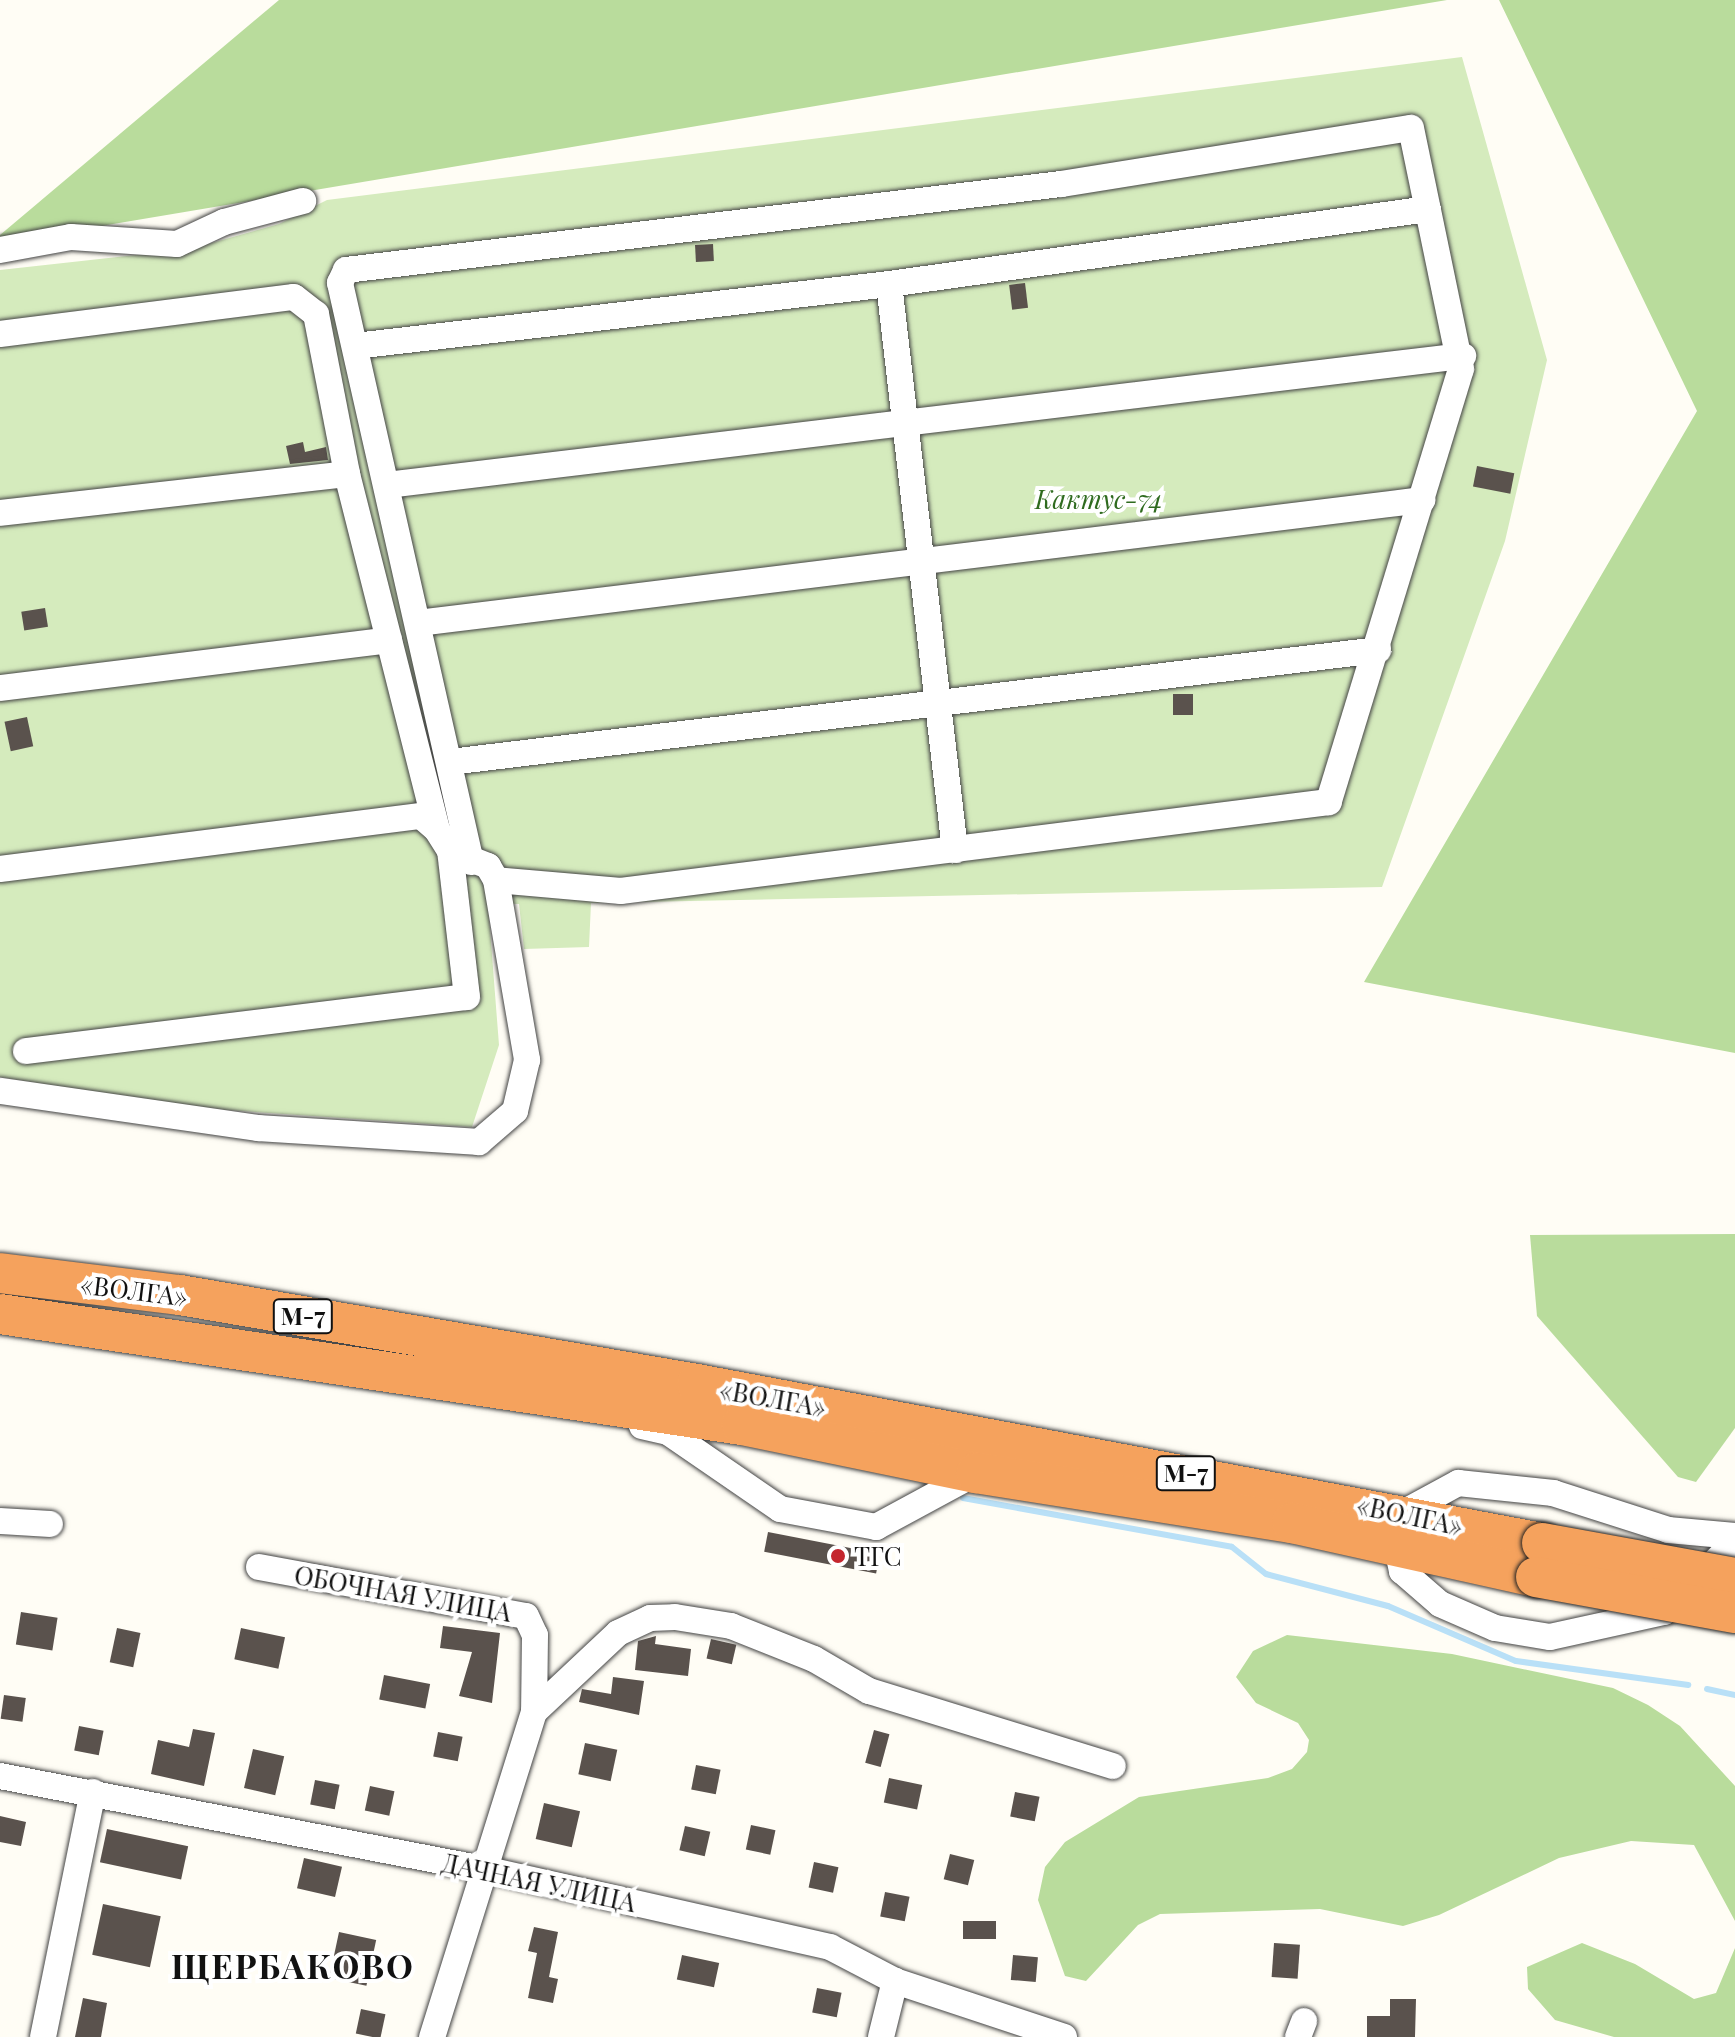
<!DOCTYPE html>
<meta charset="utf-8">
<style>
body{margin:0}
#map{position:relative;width:1735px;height:2037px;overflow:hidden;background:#fffdf5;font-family:"Playfair Display",serif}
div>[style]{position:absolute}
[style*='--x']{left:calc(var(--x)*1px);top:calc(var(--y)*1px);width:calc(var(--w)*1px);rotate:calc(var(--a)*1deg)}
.green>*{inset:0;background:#d5ebbd}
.forest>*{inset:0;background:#b9dc9c}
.stream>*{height:6px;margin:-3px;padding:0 3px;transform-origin:3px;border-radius:3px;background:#b9e0f7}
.building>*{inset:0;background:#5a524d;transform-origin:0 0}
.roads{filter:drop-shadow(0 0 2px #444) drop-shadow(0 0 2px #444)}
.minor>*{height:26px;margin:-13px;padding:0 13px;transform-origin:13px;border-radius:13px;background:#fff}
.highway>*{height:40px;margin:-20px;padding:0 20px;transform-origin:20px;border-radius:20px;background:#f5a25d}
.bridges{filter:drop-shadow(0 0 2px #222) drop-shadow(0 0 2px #222)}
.highway-bridge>*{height:40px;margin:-20px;padding:0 20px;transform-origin:20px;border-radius:20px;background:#f5a25d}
.dots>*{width:22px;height:22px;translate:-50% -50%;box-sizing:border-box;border:4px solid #fff;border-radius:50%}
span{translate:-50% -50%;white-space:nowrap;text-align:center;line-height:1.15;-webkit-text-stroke:8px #fff;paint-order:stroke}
.shield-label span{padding:2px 6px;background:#fff;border:2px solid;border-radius:6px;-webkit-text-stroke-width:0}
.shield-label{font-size:24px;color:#111;font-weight:700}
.park-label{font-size:26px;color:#2f6b1f;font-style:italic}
.street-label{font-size:26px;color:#111}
.poi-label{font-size:26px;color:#111}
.left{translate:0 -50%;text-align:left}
.district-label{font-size:34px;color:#111;font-weight:700;letter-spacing:2px}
</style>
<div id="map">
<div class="green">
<i style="clip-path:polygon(1462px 57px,1547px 360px,1505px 541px,1382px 887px,591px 903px,589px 947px,524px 949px,519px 904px,488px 904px,499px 1045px,472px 1127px,183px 1107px,0 1077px,0 270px,190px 249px,279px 224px,327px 200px)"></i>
</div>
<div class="forest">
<i style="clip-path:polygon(279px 0,1447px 0,0 243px,0 235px)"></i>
<i style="clip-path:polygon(1499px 0,1735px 0,1735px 1053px,1364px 982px,1697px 411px)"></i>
<i style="clip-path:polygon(1735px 1234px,1735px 1428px,1696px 1482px,1678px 1477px,1537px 1316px,1530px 1235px)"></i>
<i style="clip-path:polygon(1287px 1635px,1452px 1654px,1613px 1688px,1648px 1705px,1680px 1726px,1735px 1786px,1735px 1921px,1694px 1845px,1631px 1841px,1559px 1858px,1439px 1915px,1403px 1926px,1320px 1909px,1160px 1914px,1138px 1925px,1086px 1981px,1065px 1976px,1038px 1900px,1045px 1867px,1065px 1842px,1139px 1797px,1268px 1778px,1292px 1769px,1307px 1752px,1309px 1740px,1298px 1723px,1256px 1703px,1236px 1677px,1253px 1651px)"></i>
<i style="clip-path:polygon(1582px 1943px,1635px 1964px,1694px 1999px,1716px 1993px,1735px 1948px,1735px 2037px,1614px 2037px,1555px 2020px,1528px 1989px,1527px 1967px)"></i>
</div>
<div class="stream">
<i style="--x:963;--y:1498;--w:273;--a:10.3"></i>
<i style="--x:1232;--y:1547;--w:43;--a:38.5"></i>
<i style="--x:1266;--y:1574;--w:126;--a:14.7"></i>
<i style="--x:1388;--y:1606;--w:139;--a:23.3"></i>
<i style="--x:1516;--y:1661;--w:174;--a:7.9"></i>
<i style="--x:1707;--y:1689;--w:29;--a:12"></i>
</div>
<div class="building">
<i style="left:713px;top:244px;width:17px;height:18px;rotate:87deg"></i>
<i style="left:1025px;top:283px;width:25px;height:16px;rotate:83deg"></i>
<i style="clip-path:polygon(303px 442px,305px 452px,326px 447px,328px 460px,290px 464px,286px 446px)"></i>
<i style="left:1477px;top:466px;width:38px;height:21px;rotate:11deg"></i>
<i style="left:45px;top:608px;width:19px;height:24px;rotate:81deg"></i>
<i style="left:1173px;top:694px;width:20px;height:21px"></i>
<i style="left:27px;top:717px;width:30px;height:23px;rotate:78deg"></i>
<i style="left:768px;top:1532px;width:114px;height:20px;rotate:11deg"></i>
<i style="left:21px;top:1612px;width:37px;height:33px;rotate:9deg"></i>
<i style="clip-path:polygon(443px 1626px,500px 1633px,492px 1703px,459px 1696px,472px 1652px,440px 1648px)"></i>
<i style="left:117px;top:1628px;width:24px;height:35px;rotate:12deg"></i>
<i style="left:241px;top:1628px;width:45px;height:32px;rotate:12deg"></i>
<i style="clip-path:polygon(656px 1636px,655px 1644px,691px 1649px,688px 1676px,635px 1670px,638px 1641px)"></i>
<i style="left:711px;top:1639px;width:26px;height:20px;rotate:13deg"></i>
<i style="left:384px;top:1675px;width:47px;height:25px;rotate:11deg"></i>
<i style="clip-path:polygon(613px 1677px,644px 1681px,639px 1715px,579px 1702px,582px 1689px,611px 1694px)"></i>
<i style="left:4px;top:1695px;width:22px;height:24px;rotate:8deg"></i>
<i style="left:79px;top:1726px;width:25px;height:25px;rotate:11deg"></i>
<i style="clip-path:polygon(193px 1729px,215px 1733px,204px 1786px,151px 1774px,158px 1740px,189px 1747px)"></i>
<i style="left:874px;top:1730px;width:16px;height:34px;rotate:15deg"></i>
<i style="left:438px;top:1732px;width:25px;height:25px;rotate:11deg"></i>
<i style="left:585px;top:1743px;width:33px;height:32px;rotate:12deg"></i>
<i style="left:253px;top:1749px;width:32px;height:40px;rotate:13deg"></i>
<i style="left:696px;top:1765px;width:25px;height:25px;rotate:11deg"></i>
<i style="left:889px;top:1778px;width:34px;height:25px;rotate:12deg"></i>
<i style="left:315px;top:1780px;width:25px;height:25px;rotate:11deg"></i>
<i style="left:370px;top:1786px;width:25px;height:25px;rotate:12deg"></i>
<i style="left:1015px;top:1792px;width:25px;height:25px;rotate:11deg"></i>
<i style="left:544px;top:1803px;width:37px;height:37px;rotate:13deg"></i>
<i style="clip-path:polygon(0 1816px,26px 1822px,21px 1846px,0 1842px)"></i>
<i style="left:751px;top:1825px;width:25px;height:25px;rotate:12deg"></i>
<i style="left:685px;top:1826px;width:26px;height:25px;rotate:13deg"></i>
<i style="left:107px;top:1829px;width:83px;height:34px;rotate:12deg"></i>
<i style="left:950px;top:1854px;width:25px;height:26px;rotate:14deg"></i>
<i style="left:304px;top:1858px;width:39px;height:31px;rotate:13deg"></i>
<i style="left:814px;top:1862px;width:25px;height:26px;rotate:12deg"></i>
<i style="left:885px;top:1892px;width:25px;height:25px;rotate:11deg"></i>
<i style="left:103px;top:1904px;width:59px;height:52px;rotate:12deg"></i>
<i style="left:996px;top:1921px;width:18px;height:33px;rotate:90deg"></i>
<i style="clip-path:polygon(534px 1927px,558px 1932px,549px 1977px,558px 1979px,553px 2003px,528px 1998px,537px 1953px,528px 1951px)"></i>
<i style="left:339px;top:1932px;width:38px;height:47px;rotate:12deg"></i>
<i style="left:1274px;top:1943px;width:26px;height:34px;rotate:4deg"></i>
<i style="left:682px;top:1955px;width:38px;height:25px;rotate:12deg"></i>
<i style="left:1013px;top:1955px;width:25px;height:25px;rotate:5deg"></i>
<i style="left:817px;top:1988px;width:25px;height:25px;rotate:11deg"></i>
<i style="clip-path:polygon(83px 1998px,107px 2003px,101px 2037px,75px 2037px)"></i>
<i style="clip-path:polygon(1390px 1999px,1416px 1999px,1415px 2037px,1367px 2037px,1367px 2016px,1390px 2016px)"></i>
<i style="left:361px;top:2009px;width:25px;height:25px;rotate:12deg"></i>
</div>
<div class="roads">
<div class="minor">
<i style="--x:0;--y:250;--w:72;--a:-10.4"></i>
<i style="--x:71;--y:237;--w:106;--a:3.8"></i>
<i style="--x:177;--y:244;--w:52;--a:-25.1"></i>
<i style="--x:224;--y:222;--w:82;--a:-14.9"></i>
<i style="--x:889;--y:284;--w:570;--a:83.35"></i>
<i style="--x:0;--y:334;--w:296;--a:-7.2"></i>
<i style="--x:294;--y:297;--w:28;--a:38"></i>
<i style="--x:316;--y:314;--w:163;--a:79"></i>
<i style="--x:347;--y:474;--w:367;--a:75.8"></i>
<i style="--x:437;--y:830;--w:25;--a:58"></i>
<i style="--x:450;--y:851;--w:41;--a:21.5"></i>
<i style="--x:488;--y:866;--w:16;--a:60"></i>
<i style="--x:496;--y:880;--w:183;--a:80.2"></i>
<i style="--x:527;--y:1060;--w:52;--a:103.2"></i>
<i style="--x:515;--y:1111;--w:48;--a:139.3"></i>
<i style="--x:479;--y:1142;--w:221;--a:-176.4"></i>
<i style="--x:258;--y:1128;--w:261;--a:-171.8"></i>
<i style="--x:355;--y:346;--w:538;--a:-6.62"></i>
<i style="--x:889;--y:284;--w:544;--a:-7.92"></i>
<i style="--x:387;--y:485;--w:1084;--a:-6.84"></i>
<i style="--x:0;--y:513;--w:349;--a:-6.4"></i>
<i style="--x:418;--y:623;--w:1012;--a:-6.98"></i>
<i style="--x:0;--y:688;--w:392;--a:-7"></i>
<i style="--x:450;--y:762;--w:935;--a:-6.88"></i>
<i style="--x:471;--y:862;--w:594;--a:-102.75"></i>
<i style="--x:340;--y:283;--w:14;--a:-65"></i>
<i style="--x:346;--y:270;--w:720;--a:-6.86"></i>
<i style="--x:1061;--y:184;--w:354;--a:-9.1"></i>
<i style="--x:1411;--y:128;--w:246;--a:78.3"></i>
<i style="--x:1461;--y:369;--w:453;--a:107"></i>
<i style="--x:1329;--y:802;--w:714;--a:172.84"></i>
<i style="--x:621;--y:891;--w:125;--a:-175"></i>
<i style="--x:0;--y:869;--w:424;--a:-7.2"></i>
<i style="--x:421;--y:816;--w:21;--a:41"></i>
<i style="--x:26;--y:1051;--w:444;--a:-7"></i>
<i style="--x:467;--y:997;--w:147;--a:-96.6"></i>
<i style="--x:642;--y:1426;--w:27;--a:13"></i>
<i style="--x:668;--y:1432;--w:136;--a:34.5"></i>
<i style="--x:780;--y:1509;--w:98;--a:10.6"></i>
<i style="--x:876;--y:1527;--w:114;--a:-28.4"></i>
<i style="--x:1403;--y:1513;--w:63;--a:-28.6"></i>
<i style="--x:1458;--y:1483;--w:96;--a:6"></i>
<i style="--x:1553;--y:1493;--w:121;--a:17.8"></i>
<i style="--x:1668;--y:1530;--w:67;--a:5.1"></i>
<i style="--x:0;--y:1521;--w:50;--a:3.4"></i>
<i style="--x:1396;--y:1543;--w:29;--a:78"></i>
<i style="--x:1402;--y:1571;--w:50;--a:41"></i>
<i style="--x:1440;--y:1604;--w:60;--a:23.6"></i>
<i style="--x:1495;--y:1628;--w:56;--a:9.3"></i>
<i style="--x:1550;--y:1637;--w:117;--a:-12.4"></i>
<i style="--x:1664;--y:1612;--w:100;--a:-44.6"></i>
<i style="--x:259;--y:1567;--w:271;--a:10.4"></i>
<i style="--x:526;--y:1616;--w:21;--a:65"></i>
<i style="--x:535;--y:1635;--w:77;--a:90.7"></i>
<i style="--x:534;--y:1712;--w:341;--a:107.4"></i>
<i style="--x:534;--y:1712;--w:115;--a:-43.2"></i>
<i style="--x:618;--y:1633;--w:35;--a:-25"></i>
<i style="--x:650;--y:1618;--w:25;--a:-2"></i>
<i style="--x:675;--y:1617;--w:57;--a:9.1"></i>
<i style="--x:731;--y:1626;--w:89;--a:21.7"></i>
<i style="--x:814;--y:1659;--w:64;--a:30.2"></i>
<i style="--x:869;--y:1691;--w:255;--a:17.1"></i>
<i style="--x:0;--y:1776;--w:493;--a:10.9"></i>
<i style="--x:484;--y:1869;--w:355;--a:12.7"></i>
<i style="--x:830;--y:1947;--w:73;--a:27.6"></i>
<i style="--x:895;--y:1981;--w:178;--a:18.3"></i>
<i style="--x:43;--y:2037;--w:250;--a:-78.5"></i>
<i style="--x:881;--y:2037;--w:58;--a:-76"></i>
<i style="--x:1298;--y:2037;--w:17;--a:-69"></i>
</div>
<div class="highway">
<i style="--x:0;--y:1273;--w:181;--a:7"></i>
<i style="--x:180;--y:1295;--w:525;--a:9.77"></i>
<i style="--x:697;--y:1384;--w:860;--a:10.66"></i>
<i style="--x:0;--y:1314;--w:750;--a:8.51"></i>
<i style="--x:742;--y:1425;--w:239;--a:11.6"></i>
<i style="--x:976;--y:1473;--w:320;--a:9"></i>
<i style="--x:1292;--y:1523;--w:250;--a:12.5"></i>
</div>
</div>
<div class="bridges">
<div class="highway-bridge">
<i style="--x:1542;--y:1543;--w:196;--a:10.3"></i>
<i style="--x:1536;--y:1577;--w:202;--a:10.3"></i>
</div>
</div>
<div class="dots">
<i style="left:838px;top:1556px;background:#c4262e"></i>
</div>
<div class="shield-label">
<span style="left:303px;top:1316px">М-7</span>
<span style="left:1186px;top:1473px">М-7</span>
</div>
<div class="park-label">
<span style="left:1099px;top:499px">Кактус-74</span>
</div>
<div class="street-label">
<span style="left:134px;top:1290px;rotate:7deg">«ВОЛГА»</span>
<span style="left:773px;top:1398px;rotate:10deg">«ВОЛГА»</span>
<span style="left:1410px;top:1515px;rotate:12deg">«ВОЛГА»</span>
<span style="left:403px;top:1593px;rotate:10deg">ОБОЧНАЯ УЛИЦА</span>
<span style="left:539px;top:1882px;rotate:12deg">ДАЧНАЯ УЛИЦА</span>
</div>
<div class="poi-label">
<span class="left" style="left:854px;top:1556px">ТГС</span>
</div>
<div class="district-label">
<span style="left:293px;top:1966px">ЩЕРБАКОВО</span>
</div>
</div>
